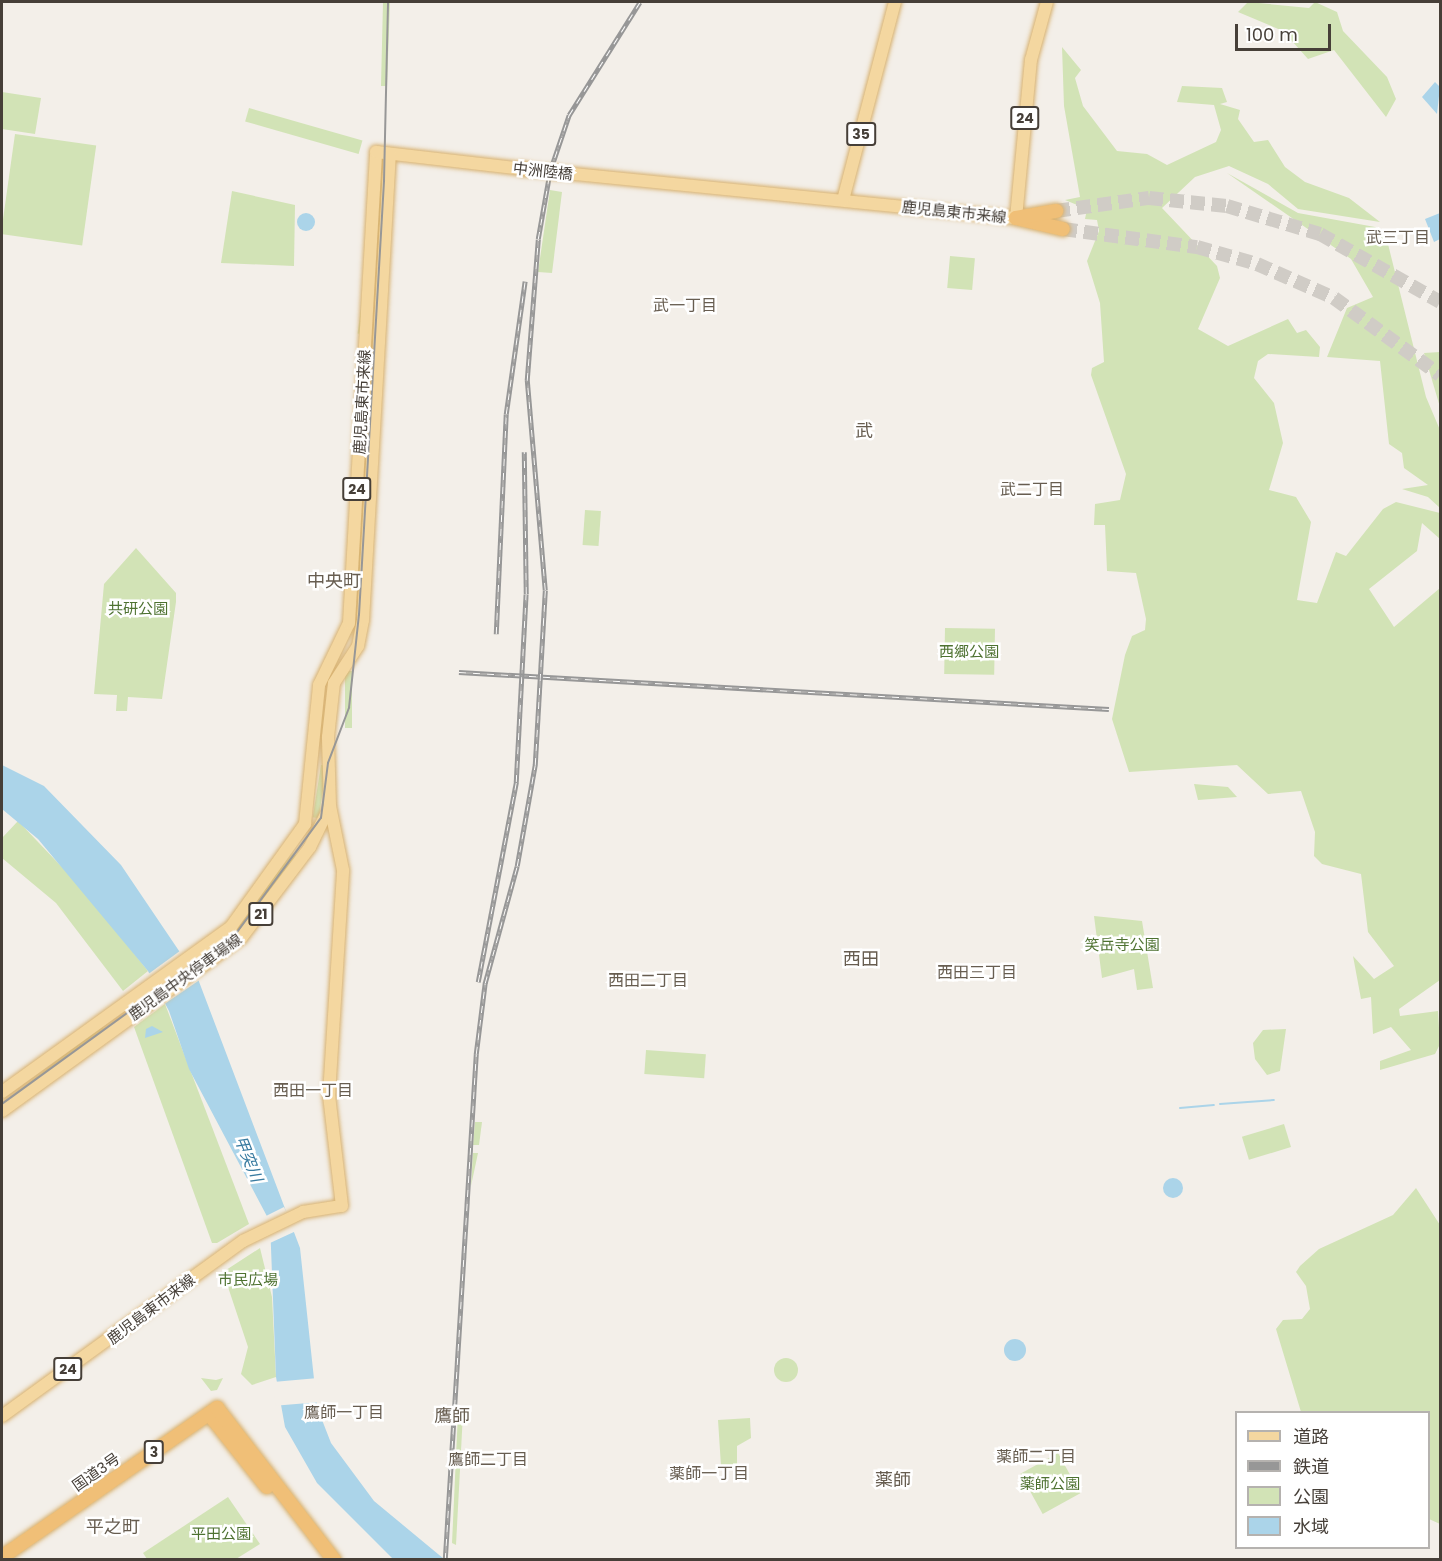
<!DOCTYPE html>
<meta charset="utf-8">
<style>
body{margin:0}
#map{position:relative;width:1442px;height:1561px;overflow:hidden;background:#f3efe9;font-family:Poppins,"Noto Sans JP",sans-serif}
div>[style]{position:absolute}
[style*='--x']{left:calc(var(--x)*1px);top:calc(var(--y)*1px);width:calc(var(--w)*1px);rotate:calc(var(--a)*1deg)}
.green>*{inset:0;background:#d2e3b6;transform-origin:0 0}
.round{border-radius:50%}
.water>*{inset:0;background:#abd4e9}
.pier>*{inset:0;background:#f3efe9;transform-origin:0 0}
.stream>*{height:2px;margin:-1px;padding:0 1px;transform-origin:1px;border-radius:1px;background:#abd4e9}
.highway-tunnel>*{height:14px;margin-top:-7px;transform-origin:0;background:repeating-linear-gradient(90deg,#d0ccc6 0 14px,transparent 0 21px)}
.roads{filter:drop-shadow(0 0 2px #d8b271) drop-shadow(0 0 2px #d8b271)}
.major>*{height:12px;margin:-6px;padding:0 6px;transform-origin:6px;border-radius:6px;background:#f4d7a0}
.highway>*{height:14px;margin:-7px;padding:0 7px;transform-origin:7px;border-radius:7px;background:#f0bf77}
.tram>*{height:1.5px;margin:-0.75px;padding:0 0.75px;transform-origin:0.75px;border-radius:0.75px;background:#979797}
.rail>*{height:4.5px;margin-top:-2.25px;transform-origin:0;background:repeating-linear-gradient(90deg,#fff 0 7px,#979797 0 14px);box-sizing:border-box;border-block:2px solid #979797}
.bridges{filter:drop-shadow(0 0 2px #d8b271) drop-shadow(0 0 2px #d8b271)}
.major-bridge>*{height:12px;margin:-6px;padding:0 6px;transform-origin:6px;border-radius:6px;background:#f4d7a0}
span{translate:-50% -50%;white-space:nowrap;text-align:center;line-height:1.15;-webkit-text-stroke:5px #fff;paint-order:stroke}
.shield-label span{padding:2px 4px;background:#fff;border:2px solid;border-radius:4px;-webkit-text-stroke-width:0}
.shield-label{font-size:14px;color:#463f38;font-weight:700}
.street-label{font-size:15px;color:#463f38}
.park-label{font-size:15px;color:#4e7231}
.neighbourhood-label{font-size:16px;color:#675d50}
.water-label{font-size:16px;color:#397ba0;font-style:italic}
.quarter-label{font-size:18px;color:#675d50}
.frame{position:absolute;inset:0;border:3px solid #463f38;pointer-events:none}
.legend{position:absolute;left:1235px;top:1411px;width:195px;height:138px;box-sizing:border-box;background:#fff;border:2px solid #b5b2af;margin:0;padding:8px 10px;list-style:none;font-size:18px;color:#463f38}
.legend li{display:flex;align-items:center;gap:12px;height:30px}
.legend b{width:30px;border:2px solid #b5b2af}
.scale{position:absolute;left:1235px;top:24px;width:96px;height:27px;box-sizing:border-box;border:3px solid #463f38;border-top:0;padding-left:8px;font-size:18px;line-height:21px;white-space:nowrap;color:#463f38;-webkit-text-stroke:4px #fff;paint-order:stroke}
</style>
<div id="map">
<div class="green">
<i style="clip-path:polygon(383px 2px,390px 2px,387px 86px,381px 86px)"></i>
<i style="clip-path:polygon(1248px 2px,1309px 8px,1315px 2px,1337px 12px,1343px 31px,1387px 77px,1396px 99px,1386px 117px,1334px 50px,1308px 59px,1283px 31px,1238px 12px)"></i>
<i style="clip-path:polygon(1062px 47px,1081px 70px,1075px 78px,1083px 106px,1117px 151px,1147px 154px,1167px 165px,1216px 142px,1221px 130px,1214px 105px,1177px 102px,1182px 86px,1222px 88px,1227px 102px,1220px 104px,1240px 110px,1238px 119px,1254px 142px,1268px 140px,1285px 167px,1305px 182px,1349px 198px,1380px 222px,1298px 209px,1268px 184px,1229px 166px,1195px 177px,1162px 208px,1217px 266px,1220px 278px,1198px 329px,1228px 346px,1288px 319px,1297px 333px,1306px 330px,1320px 347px,1319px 357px,1268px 354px,1258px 361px,1254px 378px,1274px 403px,1283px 443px,1269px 490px,1296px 497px,1311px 522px,1297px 600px,1317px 603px,1336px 552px,1346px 556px,1383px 509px,1396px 502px,1440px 513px,1440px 539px,1422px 523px,1417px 551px,1369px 589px,1394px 627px,1440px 588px,1440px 980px,1399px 1009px,1400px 1016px,1438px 1011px,1440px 1044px,1435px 1054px,1380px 1070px,1380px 1061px,1411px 1050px,1391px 1027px,1373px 1034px,1371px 997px,1361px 999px,1353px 956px,1374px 979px,1394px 966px,1368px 932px,1361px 874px,1322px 864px,1314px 856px,1315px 832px,1301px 791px,1268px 794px,1237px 765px,1129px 772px,1112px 719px,1125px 655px,1132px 636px,1145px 630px,1146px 619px,1136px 573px,1107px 571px,1105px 525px,1094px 525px,1095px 504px,1120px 500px,1126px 474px,1091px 375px,1092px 368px,1104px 362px,1100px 303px,1087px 261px,1099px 231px,1097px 220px,1085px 219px,1087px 209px,1065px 200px,1080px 197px,1064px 106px)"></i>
<i style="clip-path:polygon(2px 92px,41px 98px,35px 134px,2px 129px)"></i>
<i style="left:249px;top:108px;width:118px;height:14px;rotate:16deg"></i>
<i style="left:15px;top:134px;width:82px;height:101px;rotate:8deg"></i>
<i style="clip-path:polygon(1227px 173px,1298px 213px,1375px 227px,1386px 236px,1426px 397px,1440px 430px,1440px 508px,1428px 497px,1402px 489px,1428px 485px,1404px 468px,1402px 453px,1389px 444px,1380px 361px,1327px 357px,1347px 308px,1373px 297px,1351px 259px)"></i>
<i style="left:379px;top:181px;width:7px;height:154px;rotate:8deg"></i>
<i style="clip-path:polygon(550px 190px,562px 192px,552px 273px,538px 272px)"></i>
<i style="clip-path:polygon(232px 191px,295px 205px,294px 266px,221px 263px)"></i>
<i style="left:950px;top:256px;width:25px;height:32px;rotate:5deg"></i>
<i style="clip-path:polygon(1440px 352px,1440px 407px,1424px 353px)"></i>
<i style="left:367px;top:367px;width:7px;height:169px"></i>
<i style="left:585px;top:510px;width:16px;height:35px;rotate:4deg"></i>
<i style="left:357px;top:542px;width:7px;height:78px;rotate:8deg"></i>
<i style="clip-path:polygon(136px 548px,176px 593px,176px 602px,162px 699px,128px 697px,127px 711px,116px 711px,117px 695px,94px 694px,104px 584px)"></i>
<i style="left:945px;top:628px;width:50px;height:46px;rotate:1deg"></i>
<i style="left:345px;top:671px;width:7px;height:57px"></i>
<i style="left:321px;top:765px;width:6px;height:53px;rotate:9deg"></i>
<i style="clip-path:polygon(1194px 784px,1228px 787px,1237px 797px,1198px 800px)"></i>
<i style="clip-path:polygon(18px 821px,80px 886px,148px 971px,123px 991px,56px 903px,2px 858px,2px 838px)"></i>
<i style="left:293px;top:853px;width:6px;height:95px;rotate:39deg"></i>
<i style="clip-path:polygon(1094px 916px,1142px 921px,1153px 988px,1137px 990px,1134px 969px,1102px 978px)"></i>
<i style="clip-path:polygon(165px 1004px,249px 1224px,217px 1243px,212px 1243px,134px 1027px)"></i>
<i style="left:101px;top:1025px;width:6px;height:116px;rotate:51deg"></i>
<i style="clip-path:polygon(1286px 1029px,1280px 1071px,1267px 1075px,1255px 1059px,1253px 1043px,1263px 1030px)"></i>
<i style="left:646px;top:1050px;width:60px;height:24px;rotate:4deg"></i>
<i style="clip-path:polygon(475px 1122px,482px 1122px,479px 1145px,473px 1145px)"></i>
<i style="left:1284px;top:1124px;width:24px;height:44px;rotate:73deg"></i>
<i style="clip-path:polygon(473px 1153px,478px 1153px,471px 1186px)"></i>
<i style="clip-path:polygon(1416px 1188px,1440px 1225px,1440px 1524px,1429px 1519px,1428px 1412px,1301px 1412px,1276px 1329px,1283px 1320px,1302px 1319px,1310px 1309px,1306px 1286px,1296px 1272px,1300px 1266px,1319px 1249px,1393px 1215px)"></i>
<i style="clip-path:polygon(260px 1248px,272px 1297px,276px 1377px,252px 1385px,241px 1374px,248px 1347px,223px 1272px)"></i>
<i class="round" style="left:774px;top:1358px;width:24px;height:24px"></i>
<i style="clip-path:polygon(201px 1378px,216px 1380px,223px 1378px,217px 1390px,211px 1391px)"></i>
<i style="clip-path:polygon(458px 1413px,463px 1413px,456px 1545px,452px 1543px)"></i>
<i style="clip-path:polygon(750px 1418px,751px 1438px,737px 1446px,737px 1465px,721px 1466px,718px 1420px)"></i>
<i style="left:1058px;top:1453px;width:46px;height:43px;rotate:61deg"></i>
<i style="clip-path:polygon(228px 1497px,260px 1544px,236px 1559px,147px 1559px,143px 1553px)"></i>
</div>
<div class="water">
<i style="clip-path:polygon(1435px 82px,1440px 87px,1437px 114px,1422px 97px)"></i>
<i style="clip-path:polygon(1440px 213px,1440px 239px,1434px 242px,1425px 219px)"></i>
<i class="round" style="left:297px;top:213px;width:18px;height:18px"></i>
<i style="clip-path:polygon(2px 765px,44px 786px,121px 865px,198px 979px,300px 1248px,317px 1407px,331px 1443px,374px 1501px,444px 1559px,393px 1559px,317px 1483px,285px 1427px,276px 1377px,270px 1222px,189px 1069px,169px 1011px,148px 971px,38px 839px,2px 809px)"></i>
<i style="clip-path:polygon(152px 1026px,163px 1032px,145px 1038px,146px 1029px)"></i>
<i class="round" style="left:1163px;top:1178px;width:20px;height:20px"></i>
<i class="round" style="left:1004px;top:1339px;width:22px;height:22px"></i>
</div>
<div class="pier">
<i style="clip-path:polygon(184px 948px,201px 979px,163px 1005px,147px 975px)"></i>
<i style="clip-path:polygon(284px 1207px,296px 1231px,270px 1243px,264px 1217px)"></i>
<i style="left:318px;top:1378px;width:24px;height:45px;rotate:85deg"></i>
</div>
<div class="stream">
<i style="--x:1220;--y:1104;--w:54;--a:-4.2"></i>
<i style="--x:1180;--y:1108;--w:34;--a:-5"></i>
</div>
<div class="highway-tunnel">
<i style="--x:1056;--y:211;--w:94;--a:-8"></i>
<i style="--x:1149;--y:198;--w:78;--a:5.9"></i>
<i style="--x:1227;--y:206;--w:97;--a:16.8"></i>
<i style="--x:1320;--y:234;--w:138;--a:29.5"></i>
<i style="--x:1063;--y:229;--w:135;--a:7.7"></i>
<i style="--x:1197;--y:247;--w:62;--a:15.8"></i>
<i style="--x:1257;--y:264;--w:84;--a:23.8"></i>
<i style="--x:1334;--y:298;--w:131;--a:36"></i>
</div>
<div class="roads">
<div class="major">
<i style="--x:554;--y:172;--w:464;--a:5.7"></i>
<i style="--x:1016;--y:218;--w:159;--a:-84.6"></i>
<i style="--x:1031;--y:60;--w:60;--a:-74.6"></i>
<i style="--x:843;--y:200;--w:205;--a:-75.3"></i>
<i style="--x:2;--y:1092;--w:282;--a:-35.8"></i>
<i style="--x:231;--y:927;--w:127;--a:-54.3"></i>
<i style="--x:305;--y:824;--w:140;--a:-84.2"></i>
<i style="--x:319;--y:685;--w:69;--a:-64.2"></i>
<i style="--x:349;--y:623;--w:472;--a:-86.7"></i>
<i style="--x:376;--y:152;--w:149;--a:6.6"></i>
<i style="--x:2;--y:1111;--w:295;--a:-35.9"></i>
<i style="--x:241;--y:938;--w:114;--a:-52.8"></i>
<i style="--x:310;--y:847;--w:46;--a:-64"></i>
<i style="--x:2;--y:1416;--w:298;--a:-36"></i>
<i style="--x:243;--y:1241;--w:67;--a:-25.8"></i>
<i style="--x:303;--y:1212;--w:39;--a:-9"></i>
<i style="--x:342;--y:1206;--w:112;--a:-96.7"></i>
<i style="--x:329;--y:1095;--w:225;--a:-86.4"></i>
<i style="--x:343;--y:870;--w:65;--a:-101.5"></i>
<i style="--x:330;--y:806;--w:69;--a:-91.7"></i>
<i style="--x:328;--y:737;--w:54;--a:-83.7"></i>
<i style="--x:334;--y:683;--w:44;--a:-57"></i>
<i style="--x:358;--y:646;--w:26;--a:-79"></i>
<i style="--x:363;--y:620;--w:467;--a:-86.7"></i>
</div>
<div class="highway">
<i style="--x:1016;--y:218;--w:48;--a:13.2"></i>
<i style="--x:1016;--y:218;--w:41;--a:-9.9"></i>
<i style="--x:209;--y:1414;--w:93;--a:51.5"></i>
<i style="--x:2;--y:1557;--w:262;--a:-34.7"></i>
<i style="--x:217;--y:1408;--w:192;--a:52.4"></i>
</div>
</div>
<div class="tram">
<i style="--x:2;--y:1104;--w:288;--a:-36"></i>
<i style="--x:235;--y:935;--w:145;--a:-53.7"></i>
<i style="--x:321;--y:818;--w:55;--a:-82.7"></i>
<i style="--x:328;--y:763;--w:59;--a:-69.1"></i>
<i style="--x:349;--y:708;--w:94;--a:-83.9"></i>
<i style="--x:359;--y:615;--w:435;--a:-86.7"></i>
<i style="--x:384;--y:181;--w:179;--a:-88.7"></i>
</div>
<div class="rail">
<i style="--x:496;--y:634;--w:220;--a:-87.4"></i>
<i style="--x:506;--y:414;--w:134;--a:-81.9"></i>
<i style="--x:459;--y:672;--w:651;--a:3.26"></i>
<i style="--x:478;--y:982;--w:204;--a:-79.2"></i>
<i style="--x:516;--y:782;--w:188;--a:-87"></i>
<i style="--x:526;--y:594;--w:142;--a:-90.8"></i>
<i style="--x:445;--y:1560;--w:507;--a:-86.49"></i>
<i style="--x:476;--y:1054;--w:72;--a:-82.8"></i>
<i style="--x:485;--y:983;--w:121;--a:-74.7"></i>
<i style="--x:517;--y:866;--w:103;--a:-79.9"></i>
<i style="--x:535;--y:765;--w:175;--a:-86.7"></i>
<i style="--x:545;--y:590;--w:211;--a:-94.9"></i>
<i style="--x:527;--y:380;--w:141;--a:-85.5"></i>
<i style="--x:538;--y:239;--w:69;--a:-80"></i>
<i style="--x:550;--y:171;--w:59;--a:-71.3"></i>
<i style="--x:569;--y:115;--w:133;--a:-57.9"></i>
</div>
<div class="bridges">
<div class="major-bridge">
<i style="--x:524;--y:169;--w:30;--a:6"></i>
</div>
</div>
<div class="shield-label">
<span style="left:1025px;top:118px">24</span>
<span style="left:861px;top:134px">35</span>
<span style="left:357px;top:489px">24</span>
<span style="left:261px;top:914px">21</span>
<span style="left:68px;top:1369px">24</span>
<span style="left:154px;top:1452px">3</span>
</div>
<div class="street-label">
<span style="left:543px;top:171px;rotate:6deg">中洲陸橋</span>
<span style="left:954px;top:212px;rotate:6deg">鹿児島東市来線</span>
<span style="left:362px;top:402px;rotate:-87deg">鹿児島東市来線</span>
<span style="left:185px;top:977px;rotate:-36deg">鹿児島中央停車場線</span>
<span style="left:151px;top:1309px;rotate:-37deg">鹿児島東市来線</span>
<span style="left:96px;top:1472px;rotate:-35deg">国道3号</span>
</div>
<div class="park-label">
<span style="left:138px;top:609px">共研公園</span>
<span style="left:969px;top:652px">西郷公園</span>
<span style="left:1122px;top:945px">笑岳寺公園</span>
<span style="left:248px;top:1280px">市民広場</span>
<span style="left:1050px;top:1484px">薬師公園</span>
<span style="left:221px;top:1534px">平田公園</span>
</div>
<div class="neighbourhood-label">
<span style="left:1398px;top:238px">武三丁目</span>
<span style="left:685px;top:306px">武一丁目</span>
<span style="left:1032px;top:490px">武二丁目</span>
<span style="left:977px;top:973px">西田三丁目</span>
<span style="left:648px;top:981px">西田二丁目</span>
<span style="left:313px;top:1091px">西田一丁目</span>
<span style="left:344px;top:1413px">鷹師一丁目</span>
<span style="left:1036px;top:1457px">薬師二丁目</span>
<span style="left:488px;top:1460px">鷹師二丁目</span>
<span style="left:709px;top:1474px">薬師一丁目</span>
</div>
<div class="water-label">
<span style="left:248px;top:1159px;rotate:68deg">甲突川</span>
</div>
<div class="quarter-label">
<span style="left:864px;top:431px">武</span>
<span style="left:334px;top:581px">中央町</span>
<span style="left:861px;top:959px">西田</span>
<span style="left:452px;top:1416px">鷹師</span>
<span style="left:893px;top:1480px">薬師</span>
<span style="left:113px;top:1527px">平之町</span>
</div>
<div class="frame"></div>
<ul class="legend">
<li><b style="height:8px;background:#f4d7a0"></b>道路</li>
<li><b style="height:8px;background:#979797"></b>鉄道</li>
<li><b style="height:16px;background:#d2e3b6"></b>公園</li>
<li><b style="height:16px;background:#abd4e9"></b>水域</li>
</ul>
<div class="scale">100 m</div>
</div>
